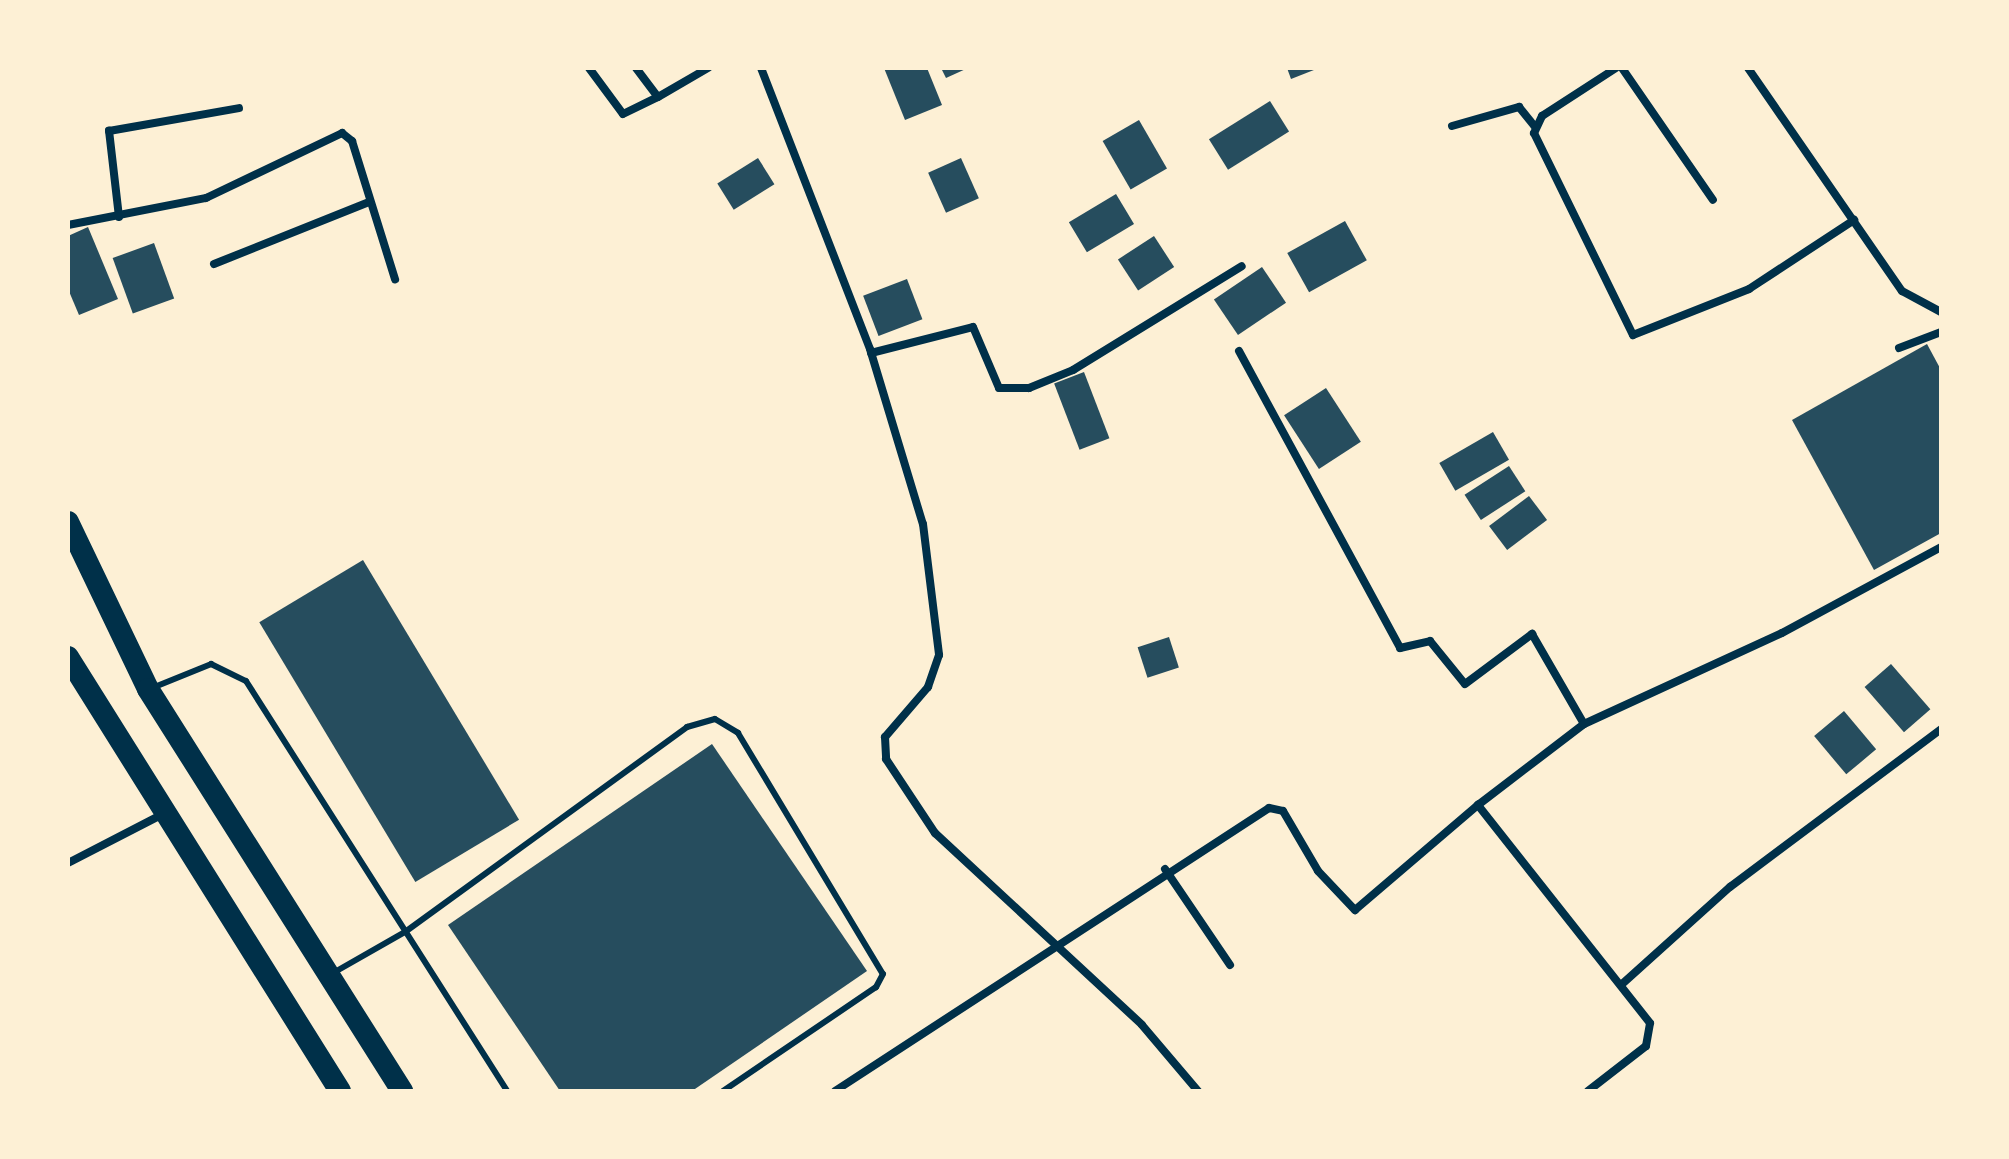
<!DOCTYPE html>
<style>
body{margin:0}
#map{position:relative;width:2009px;height:1159px;overflow:hidden;background:#fdf0d5;font-family:"Fira Sans",sans-serif}
div>[style]{position:absolute}
[style*='--x']{left:calc(var(--x)*1px);top:calc(var(--y)*1px);width:calc(var(--w)*1px);rotate:calc(var(--a)*1deg)}
.building>*{inset:0;background:#264d5e;transform-origin:0 0}
.service>*{height:6px;margin:-3px;padding:0 3px;transform-origin:3px;border-radius:3px;background:#003049}
.minor>*{height:8px;margin:-4px;padding:0 4px;transform-origin:4px;border-radius:4px;background:#003049}
.trunk>*{height:22px;margin:-11px;padding:0 11px;transform-origin:11px;border-radius:11px;background:#003049}
span{translate:-50% -50%;white-space:nowrap;text-align:center;line-height:1.15;-webkit-text-stroke:8px #fdf0d5;paint-order:stroke}
.frame{position:absolute;inset:0;border:70px solid #fdf0d5;pointer-events:none}
</style>
<div id="map">
<div class="building">
<i style="clip-path:polygon(884px 68px,927px 68px,942px 105px,905px 120px)"></i>
<i style="clip-path:polygon(941px 68px,968px 68px,946px 78px)"></i>
<i style="clip-path:polygon(1287px 68px,1319px 68px,1291px 79px)"></i>
<i style="left:1270px;top:101px;width:36px;height:72px;rotate:58deg"></i>
<i style="left:1139px;top:120px;width:56px;height:42px;rotate:60deg"></i>
<i style="left:758px;top:158px;width:31px;height:48px;rotate:58deg"></i>
<i style="left:961px;top:158px;width:44px;height:36px;rotate:66deg"></i>
<i style="left:1116px;top:194px;width:35px;height:55px;rotate:59deg"></i>
<i style="left:1345px;top:221px;width:45px;height:66px;rotate:61deg"></i>
<i style="clip-path:polygon(88px 227px,118px 299px,79px 315px,68px 289px,68px 236px)"></i>
<i style="left:1154px;top:236px;width:37px;height:43px;rotate:57deg"></i>
<i style="left:154px;top:243px;width:59px;height:44px;rotate:70deg"></i>
<i style="left:1262px;top:267px;width:43px;height:58px;rotate:56deg"></i>
<i style="left:907px;top:279px;width:43px;height:47px;rotate:69deg"></i>
<i style="clip-path:polygon(1927px 344px,1941px 370px,1941px 533px,1874px 570px,1792px 420px)"></i>
<i style="left:1084px;top:372px;width:71px;height:32px;rotate:69deg"></i>
<i style="left:1326px;top:388px;width:64px;height:50px;rotate:57deg"></i>
<i style="left:1493px;top:432px;width:32px;height:62px;rotate:60deg"></i>
<i style="left:1509px;top:466px;width:30px;height:53px;rotate:57deg"></i>
<i style="left:1529px;top:496px;width:30px;height:50px;rotate:53deg"></i>
<i style="left:363px;top:560px;width:303px;height:121px;rotate:59deg"></i>
<i style="left:1169px;top:637px;width:32px;height:33px;rotate:72deg"></i>
<i style="left:1891px;top:664px;width:60px;height:35px;rotate:49deg"></i>
<i style="left:1844px;top:711px;width:50px;height:39px;rotate:50deg"></i>
<i style="clip-path:polygon(712px 744px,867px 971px,692px 1091px,560px 1091px,448px 925px)"></i>
</div>
<div class="service">
<i style="--x:152;--y:688;--w:64;--a:-22.1"></i>
<i style="--x:211;--y:664;--w:39;--a:26"></i>
<i style="--x:246;--y:681;--w:486;--a:57.5"></i>
<i style="--x:333;--y:973;--w:83;--a:-29.7"></i>
<i style="--x:405;--y:932;--w:349;--a:-36"></i>
<i style="--x:687;--y:727;--w:29;--a:-16"></i>
<i style="--x:715;--y:719;--w:27;--a:31"></i>
<i style="--x:738;--y:733;--w:281;--a:59"></i>
<i style="--x:883;--y:974;--w:15;--a:118"></i>
<i style="--x:876;--y:987;--w:185;--a:145.8"></i>
</div>
<div class="minor">
<i style="--x:589;--y:68;--w:57;--a:53.5"></i>
<i style="--x:623;--y:114;--w:39;--a:-26"></i>
<i style="--x:636;--y:68;--w:36;--a:53"></i>
<i style="--x:658;--y:97;--w:58;--a:-30.1"></i>
<i style="--x:761;--y:68;--w:301;--a:68.8"></i>
<i style="--x:870;--y:349;--w:183;--a:73.2"></i>
<i style="--x:923;--y:524;--w:132;--a:83"></i>
<i style="--x:939;--y:655;--w:34;--a:109"></i>
<i style="--x:928;--y:687;--w:66;--a:130.7"></i>
<i style="--x:885;--y:737;--w:22;--a:87"></i>
<i style="--x:886;--y:759;--w:89;--a:56.5"></i>
<i style="--x:935;--y:833;--w:282;--a:42.8"></i>
<i style="--x:1142;--y:1025;--w:87;--a:49.7"></i>
<i style="--x:1616;--y:68;--w:88;--a:147"></i>
<i style="--x:1542;--y:116;--w:19;--a:115"></i>
<i style="--x:1534;--y:133;--w:225;--a:63.9"></i>
<i style="--x:1633;--y:335;--w:125;--a:-21.6"></i>
<i style="--x:1749;--y:289;--w:126;--a:-33.3"></i>
<i style="--x:1622;--y:68;--w:160;--a:55.4"></i>
<i style="--x:1748;--y:68;--w:271;--a:55.4"></i>
<i style="--x:1902;--y:291;--w:44;--a:28.3"></i>
<i style="--x:1452;--y:126;--w:70;--a:-15.8"></i>
<i style="--x:1519;--y:107;--w:26;--a:51"></i>
<i style="--x:119;--y:217;--w:87;--a:-96.6"></i>
<i style="--x:109;--y:131;--w:132;--a:-10"></i>
<i style="--x:68;--y:225;--w:141;--a:-11.1"></i>
<i style="--x:206;--y:198;--w:151;--a:-25.5"></i>
<i style="--x:342;--y:133;--w:13;--a:39"></i>
<i style="--x:352;--y:141;--w:145;--a:72.7"></i>
<i style="--x:214;--y:264;--w:167;--a:-21.8"></i>
<i style="--x:1899;--y:348;--w:45;--a:-20.9"></i>
<i style="--x:1239;--y:351;--w:338;--a:61.5"></i>
<i style="--x:1400;--y:648;--w:31;--a:-13"></i>
<i style="--x:1430;--y:641;--w:55;--a:50.9"></i>
<i style="--x:1465;--y:684;--w:84;--a:-36.7"></i>
<i style="--x:1532;--y:634;--w:104;--a:60"></i>
<i style="--x:871;--y:353;--w:105;--a:-14.3"></i>
<i style="--x:973;--y:327;--w:66;--a:66.9"></i>
<i style="--x:999;--y:388;--w:30;--a:0"></i>
<i style="--x:1029;--y:388;--w:48;--a:-22.2"></i>
<i style="--x:1073;--y:370;--w:198;--a:-31.6"></i>
<i style="--x:68;--y:863;--w:105;--a:-27.3"></i>
<i style="--x:1165;--y:869;--w:116;--a:55.9"></i>
<i style="--x:1621;--y:985;--w:147;--a:-42"></i>
<i style="--x:1730;--y:887;--w:264;--a:-36.8"></i>
<i style="--x:835;--y:1091;--w:518;--a:-33.11"></i>
<i style="--x:1269;--y:808;--w:14;--a:12"></i>
<i style="--x:1283;--y:811;--w:69;--a:59.7"></i>
<i style="--x:1318;--y:871;--w:54;--a:46.5"></i>
<i style="--x:1355;--y:910;--w:162;--a:-40.5"></i>
<i style="--x:1588;--y:1091;--w:73;--a:-37.8"></i>
<i style="--x:1646;--y:1046;--w:23;--a:-80"></i>
<i style="--x:1650;--y:1023;--w:278;--a:-128.3"></i>
<i style="--x:1478;--y:805;--w:133;--a:-37.4"></i>
<i style="--x:1584;--y:724;--w:218;--a:-24.7"></i>
<i style="--x:1782;--y:633;--w:181;--a:-28.4"></i>
</div>
<div class="trunk">
<i style="--x:68;--y:522;--w:185;--a:64.4"></i>
<i style="--x:148;--y:689;--w:476;--a:57.7"></i>
<i style="--x:68;--y:657;--w:512;--a:57.92"></i>
</div>
<div class="frame"></div>
</div>
